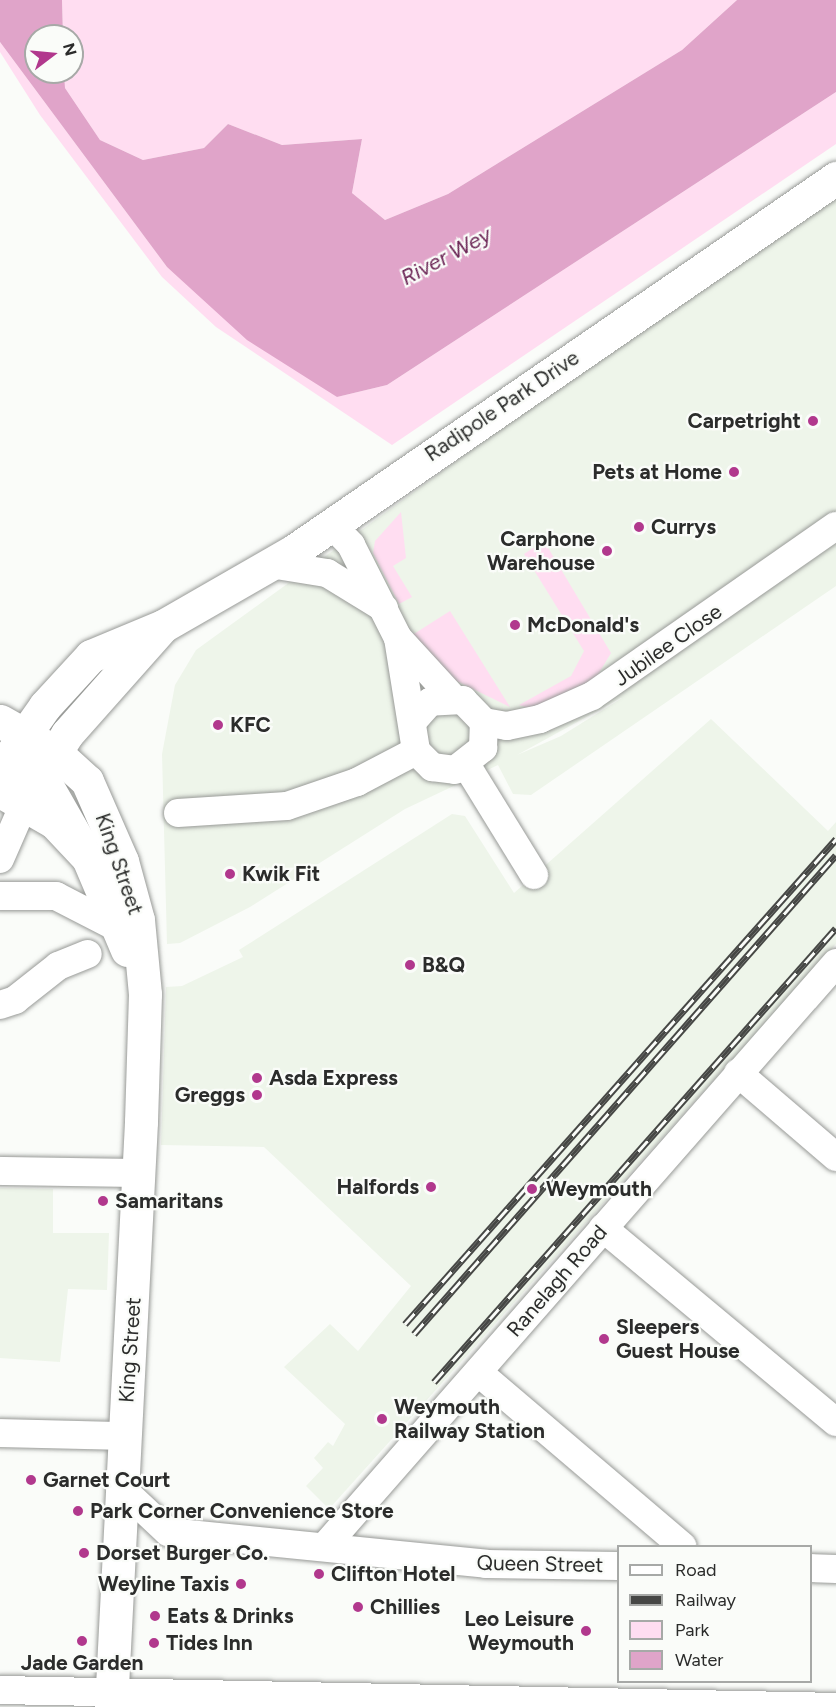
<!DOCTYPE html>
<style>
body{margin:0}
#map{position:relative;width:836px;height:1707px;overflow:hidden;background:#fafcf9;font-family:Figtree,sans-serif}
div>[style]{position:absolute}
[style*='--x']{left:calc(var(--x)*1px);top:calc(var(--y)*1px);width:calc(var(--w)*1px);rotate:calc(var(--a)*1deg)}
.built>*{inset:0;background:#eef5ea}
.green>*{inset:0;background:#ffddf1}
.water>*{inset:0;background:#e0a4c9}
.roads{filter:drop-shadow(0 0 2px #989a97) drop-shadow(0 0 2px #989a97)}
.minor>*{height:28px;margin:-14px;padding:0 14px;transform-origin:14px;border-radius:14px;background:#fff}
.tertiary>*{height:33px;margin:-16.5px;padding:0 16.5px;transform-origin:16.5px;border-radius:16.5px;background:#fff}
.secondary>*{height:33px;margin:-16.5px;padding:0 16.5px;transform-origin:16.5px;border-radius:16.5px;background:#fff}
.rail>*{height:7px;margin-top:-3.5px;transform-origin:0;background:repeating-linear-gradient(90deg,#fafcf9 0 14px,#464745 0 28px);box-sizing:border-box;border-block:2px solid #464745}
.dots>*{width:16px;height:16px;translate:-50% -50%;box-sizing:border-box;border:3px solid #fafcf9;border-radius:50%}
span{translate:-50% -50%;white-space:nowrap;text-align:center;line-height:1.15;-webkit-text-stroke:4.5px #fafcf9;paint-order:stroke}
.street-label{font-size:21px;color:#2b2c2b}
.poi-label{font-size:21px;color:#2b2c2b;font-weight:700}
.right{translate:-100% -50%;text-align:right}
.left{translate:0 -50%;text-align:left}
.water-label{font-size:22px;color:#6c2656;font-style:italic}
.legend{position:absolute;left:617px;top:1545px;width:195px;height:138px;box-sizing:border-box;background:#fafcf9;border:2px solid #a7a9a7;margin:0;padding:8px 10px;list-style:none;font-size:18px;color:#2b2c2b}
.legend li{display:flex;align-items:center;gap:12px;height:30px}
.legend b{width:30px;border:2px solid #a7a9a7}
.north{position:absolute;left:24px;top:24px;width:60px;height:60px;box-sizing:border-box;background:#fafcf9;border:2px solid #a7a9a7;border-radius:50%;rotate:74deg;font-size:16px;font-weight:700;line-height:24px;text-align:center;color:#2b2c2b}
.north::after{content:'';display:block;margin:auto;width:21px;height:27px;background:#b1388d;clip-path:polygon(50% 0,100% 100%,50% 72%,0 100%)}
</style>
<div id="map">
<div class="built">
<i style="clip-path:polygon(evenodd,836px 186px,836px 586px,531px 795px,513px 794px,498px 765px,405px 809px,250px 907px,180px 943px,167px 944px,162px 754px,175px 685px,196px 650px,836px 186px,622px 698px,561px 736px,517px 755px,621px 698px,622px 698px)"></i>
<i style="clip-path:polygon(711px 719px,828px 831px,836px 822px,836px 944px,329px 1509px,306px 1486px,323px 1468px,314px 1458px,328px 1442px,333px 1446px,345px 1424px,284px 1367px,330px 1324px,358px 1351px,411px 1286px,264px 1147px,161px 1145px,166px 987px,182px 986px,243px 957px,239px 950px,452px 814px,465px 816px,514px 893px)"></i>
<i style="clip-path:polygon(0 1188px,53px 1189px,53px 1233px,109px 1233px,107px 1290px,68px 1289px,60px 1362px,0 1358px)"></i>
</div>
<div class="green">
<i style="clip-path:polygon(62px 0,737px 0,682px 50px,448px 194px,385px 220px,352px 193px,362px 139px,282px 145px,228px 124px,204px 148px,143px 160px,100px 140px,65px 88px,64px 72px,72px 72px,72px 36px,63px 36px)"></i>
<i style="clip-path:polygon(0 42px,167px 267px,337px 397px,387px 385px,836px 92px,836px 144px,392px 445px,216px 327px,162px 277px,40px 115px,0 52px)"></i>
<i style="clip-path:polygon(401px 512px,406px 558px,393px 566px,412px 597px,399px 604px,373px 553px,375px 541px)"></i>
<i style="clip-path:polygon(544px 541px,611px 653px,596px 678px,550px 704px,529px 708px,519px 705px,571px 676px,584px 651px,524px 554px)"></i>
<i style="clip-path:polygon(450px 611px,510px 707px,434px 670px,409px 637px)"></i>
</div>
<div class="water">
<i style="clip-path:polygon(0 0,62px 0,63px 36px,36px 36px,36px 72px,64px 72px,65px 88px,100px 140px,143px 160px,204px 148px,228px 124px,282px 145px,362px 139px,352px 193px,385px 220px,448px 194px,682px 50px,737px 0,836px 0,836px 92px,387px 385px,337px 397px,247px 340px,167px 267px,0 42px)"></i>
</div>
<div class="roads">
<div class="minor">
<i style="--x:331;--y:524;--w:29;--a:46"></i>
<i style="--x:351;--y:545;--w:104;--a:63.2"></i>
<i style="--x:398;--y:638;--w:114;--a:80.9"></i>
<i style="--x:416;--y:751;--w:23;--a:45"></i>
<i style="--x:432;--y:767;--w:23;--a:7"></i>
<i style="--x:455;--y:770;--w:36;--a:-38"></i>
<i style="--x:483;--y:748;--w:26;--a:-88"></i>
<i style="--x:484;--y:722;--w:30;--a:-134"></i>
<i style="--x:463;--y:700;--w:33;--a:177"></i>
<i style="--x:430;--y:702;--w:24;--a:132"></i>
<i style="--x:270;--y:564;--w:58;--a:9"></i>
<i style="--x:327;--y:573;--w:67;--a:31.6"></i>
<i style="--x:398;--y:638;--w:80;--a:47.5"></i>
<i style="--x:484;--y:722;--w:23;--a:10"></i>
<i style="--x:507;--y:726;--w:34;--a:-12"></i>
<i style="--x:540;--y:719;--w:57;--a:-23.9"></i>
<i style="--x:592;--y:696;--w:297;--a:-34.9"></i>
<i style="--x:0;--y:757;--w:21;--a:43"></i>
<i style="--x:15;--y:771;--w:34;--a:75"></i>
<i style="--x:24;--y:804;--w:60;--a:113.6"></i>
<i style="--x:467;--y:766;--w:128;--a:58.4"></i>
<i style="--x:178;--y:813;--w:109;--a:-3.7"></i>
<i style="--x:287;--y:806;--w:74;--a:-18.9"></i>
<i style="--x:357;--y:782;--w:67;--a:-27.7"></i>
<i style="--x:0;--y:896;--w:56;--a:0"></i>
<i style="--x:56;--y:896;--w:70;--a:27.3"></i>
<i style="--x:0;--y:1005;--w:16;--a:-18"></i>
<i style="--x:15;--y:1000;--w:55;--a:-38.3"></i>
<i style="--x:58;--y:966;--w:32;--a:-22"></i>
<i style="--x:738;--y:1073;--w:129;--a:40.6"></i>
<i style="--x:0;--y:1171;--w:139;--a:0.8"></i>
<i style="--x:603;--y:1228;--w:303;--a:39.8"></i>
<i style="--x:479;--y:1373;--w:267;--a:40.4"></i>
<i style="--x:0;--y:1433;--w:124;--a:1.4"></i>
<i style="--x:120;--y:1487;--w:66;--a:43.2"></i>
<i style="--x:168;--y:1532;--w:320;--a:5.7"></i>
<i style="--x:486;--y:1564;--w:132;--a:0.9"></i>
<i style="--x:326;--y:1545;--w:774;--a:-48.77"></i>
<i style="--x:810;--y:1568;--w:26;--a:2"></i>
<i style="--x:0;--y:1690;--w:836;--a:1.16"></i>
</div>
<div class="tertiary">
<i style="--x:31;--y:758;--w:99;--a:60.3"></i>
<i style="--x:0;--y:770;--w:78;--a:-54.9"></i>
<i style="--x:45;--y:706;--w:68;--a:-47.4"></i>
<i style="--x:91;--y:656;--w:78;--a:-22.6"></i>
<i style="--x:163;--y:626;--w:152;--a:-29.9"></i>
<i style="--x:295;--y:550;--w:657;--a:-34.51"></i>
<i style="--x:24;--y:804;--w:82;--a:-58.4"></i>
<i style="--x:67;--y:734;--w:143;--a:-48.4"></i>
</div>
<div class="secondary">
<i style="--x:0;--y:721;--w:63;--a:29.4"></i>
<i style="--x:55;--y:752;--w:43;--a:42.2"></i>
<i style="--x:87;--y:781;--w:87;--a:66.4"></i>
<i style="--x:122;--y:861;--w:61;--a:74.8"></i>
<i style="--x:138;--y:920;--w:74;--a:84.6"></i>
<i style="--x:145;--y:994;--w:128;--a:91.8"></i>
<i style="--x:141;--y:1122;--w:586;--a:92.94"></i>
<i style="--x:0;--y:791;--w:62;--a:29.9"></i>
<i style="--x:54;--y:822;--w:50;--a:46.6"></i>
<i style="--x:88;--y:858;--w:100;--a:67"></i>
</div>
</div>
<div class="rail">
<i style="--x:405;--y:1324;--w:649;--a:-48.37"></i>
<i style="--x:414;--y:1334;--w:638;--a:-48.62"></i>
<i style="--x:434;--y:1382;--w:606;--a:-48.48"></i>
</div>
<div class="dots">
<i style="left:813px;top:421px;background:#b1388d"></i>
<i style="left:734px;top:472px;background:#b1388d"></i>
<i style="left:639px;top:527px;background:#b1388d"></i>
<i style="left:607px;top:551px;background:#b1388d"></i>
<i style="left:515px;top:625px;background:#b1388d"></i>
<i style="left:218px;top:725px;background:#b1388d"></i>
<i style="left:230px;top:874px;background:#b1388d"></i>
<i style="left:410px;top:965px;background:#b1388d"></i>
<i style="left:257px;top:1078px;background:#b1388d"></i>
<i style="left:257px;top:1095px;background:#b1388d"></i>
<i style="left:431px;top:1187px;background:#b1388d"></i>
<i style="left:532px;top:1189px;background:#b1388d"></i>
<i style="left:103px;top:1201px;background:#b1388d"></i>
<i style="left:604px;top:1339px;background:#b1388d"></i>
<i style="left:382px;top:1419px;background:#b1388d"></i>
<i style="left:31px;top:1480px;background:#b1388d"></i>
<i style="left:78px;top:1511px;background:#b1388d"></i>
<i style="left:84px;top:1553px;background:#b1388d"></i>
<i style="left:319px;top:1574px;background:#b1388d"></i>
<i style="left:241px;top:1584px;background:#b1388d"></i>
<i style="left:358px;top:1607px;background:#b1388d"></i>
<i style="left:155px;top:1616px;background:#b1388d"></i>
<i style="left:586px;top:1631px;background:#b1388d"></i>
<i style="left:82px;top:1641px;background:#b1388d"></i>
<i style="left:154px;top:1643px;background:#b1388d"></i>
</div>
<div class="street-label">
<span style="left:502px;top:406px;rotate:-34deg">Radipole Park Drive</span>
<span style="left:668px;top:645px;rotate:-35deg">Jubilee Close</span>
<span style="left:119px;top:864px;rotate:71deg">King Street</span>
<span style="left:557px;top:1281px;rotate:-49deg">Ranelagh Road</span>
<span style="left:130px;top:1350px;rotate:-86deg">King Street</span>
<span style="left:540px;top:1564px;rotate:1deg">Queen Street</span>
</div>
<div class="poi-label">
<span class="right" style="left:801px;top:421px">Carpetright</span>
<span class="right" style="left:722px;top:472px">Pets at Home</span>
<span class="left" style="left:651px;top:527px">Currys</span>
<span class="right" style="left:595px;top:551px">Carphone<br>Warehouse</span>
<span class="left" style="left:527px;top:625px">McDonald's</span>
<span class="left" style="left:230px;top:725px">KFC</span>
<span class="left" style="left:242px;top:874px">Kwik Fit</span>
<span class="left" style="left:422px;top:965px">B&amp;Q</span>
<span class="left" style="left:269px;top:1078px">Asda Express</span>
<span class="right" style="left:245px;top:1095px">Greggs</span>
<span class="right" style="left:419px;top:1187px">Halfords</span>
<span class="left" style="left:546px;top:1189px">Weymouth</span>
<span class="left" style="left:115px;top:1201px">Samaritans</span>
<span class="left" style="left:616px;top:1339px">Sleepers<br>Guest House</span>
<span class="left" style="left:394px;top:1419px">Weymouth<br>Railway Station</span>
<span class="left" style="left:43px;top:1480px">Garnet Court</span>
<span class="left" style="left:90px;top:1511px">Park Corner Convenience Store</span>
<span class="left" style="left:96px;top:1553px">Dorset Burger Co.</span>
<span class="left" style="left:331px;top:1574px">Clifton Hotel</span>
<span class="right" style="left:229px;top:1584px">Weyline Taxis</span>
<span class="left" style="left:370px;top:1607px">Chillies</span>
<span class="left" style="left:167px;top:1616px">Eats &amp; Drinks</span>
<span class="right" style="left:574px;top:1631px">Leo Leisure<br>Weymouth</span>
<span class="left" style="left:166px;top:1643px">Tides Inn</span>
<span style="left:82px;top:1663px">Jade Garden</span>
</div>
<div class="water-label">
<span style="left:446px;top:256px;rotate:-28deg">River Wey</span>
</div>
<ul class="legend">
<li><b style="height:8px;background:#fff"></b>Road</li>
<li><b style="height:8px;background:#464745"></b>Railway</li>
<li><b style="height:16px;background:#ffddf1"></b>Park</li>
<li><b style="height:16px;background:#e0a4c9"></b>Water</li>
</ul>
<div class="north">N</div>
</div>
